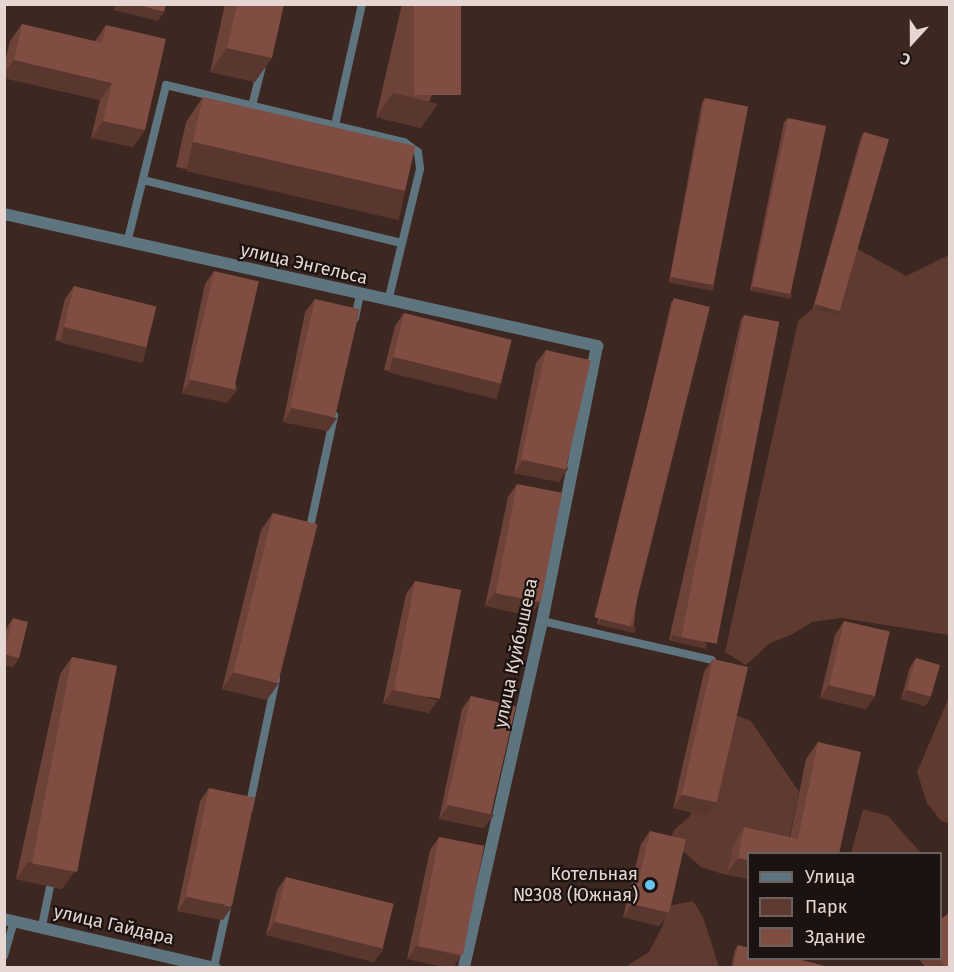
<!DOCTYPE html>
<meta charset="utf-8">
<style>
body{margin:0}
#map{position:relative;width:954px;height:972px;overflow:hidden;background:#3d2721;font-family:"Fira Sans",sans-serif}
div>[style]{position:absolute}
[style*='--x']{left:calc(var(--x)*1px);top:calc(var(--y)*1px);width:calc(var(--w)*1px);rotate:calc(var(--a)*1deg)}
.green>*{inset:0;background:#5e3a30}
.lane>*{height:8px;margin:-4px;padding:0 4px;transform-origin:4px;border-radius:4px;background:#5e7580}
.street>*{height:12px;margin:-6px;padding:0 6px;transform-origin:6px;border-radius:6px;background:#5e7580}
.wall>*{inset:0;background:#6d4238}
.shaded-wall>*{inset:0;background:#59362e;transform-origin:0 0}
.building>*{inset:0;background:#7f4d41;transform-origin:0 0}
.dots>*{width:16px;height:16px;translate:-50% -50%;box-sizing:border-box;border:3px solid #1c1210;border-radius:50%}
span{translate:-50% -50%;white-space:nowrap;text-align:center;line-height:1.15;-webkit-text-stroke:4.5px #1c1210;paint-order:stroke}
.street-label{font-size:18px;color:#e5d6d2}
.poi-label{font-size:18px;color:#e5d6d2}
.right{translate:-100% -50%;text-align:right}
.frame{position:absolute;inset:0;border:6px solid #e5d6d2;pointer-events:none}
.legend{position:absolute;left:747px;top:852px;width:195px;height:108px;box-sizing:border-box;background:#1c1210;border:2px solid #6c605e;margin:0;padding:8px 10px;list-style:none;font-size:18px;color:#e5d6d2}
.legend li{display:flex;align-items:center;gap:12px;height:30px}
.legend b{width:30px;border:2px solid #6c605e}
.north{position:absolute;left:882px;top:12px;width:60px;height:60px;-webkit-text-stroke:4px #1c1210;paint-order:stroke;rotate:201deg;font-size:16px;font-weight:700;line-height:24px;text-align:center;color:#e5d6d2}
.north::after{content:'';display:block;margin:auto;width:21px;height:27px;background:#e5d6d2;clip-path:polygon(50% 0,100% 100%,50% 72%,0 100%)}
</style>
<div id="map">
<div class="green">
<i style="clip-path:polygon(856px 248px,906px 276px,949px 255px,949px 635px,841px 618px,812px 622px,791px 635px,770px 643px,746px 665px,725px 652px,798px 321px,813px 308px)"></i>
<i style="clip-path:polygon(949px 697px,949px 823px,941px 821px,927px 803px,917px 772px)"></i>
<i style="clip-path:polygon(733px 714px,751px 721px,799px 792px,786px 853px,733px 844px,726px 875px,701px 867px,670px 840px,674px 830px,690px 816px,710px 731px)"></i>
<i style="clip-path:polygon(863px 809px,888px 816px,921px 853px,851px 853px)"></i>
<i style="clip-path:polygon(693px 901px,703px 917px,719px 967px,623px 968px,649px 952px,662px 927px,668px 906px)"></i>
</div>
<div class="lane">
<i style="--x:252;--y:106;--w:41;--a:-76"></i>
<i style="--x:335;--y:125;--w:124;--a:-77.4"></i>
<i style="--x:143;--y:180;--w:266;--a:13.7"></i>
<i style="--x:127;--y:243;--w:163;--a:-76.1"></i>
<i style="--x:166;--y:85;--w:245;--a:13.5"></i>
<i style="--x:404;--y:142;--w:17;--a:36"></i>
<i style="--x:418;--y:152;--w:17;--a:83"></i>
<i style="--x:420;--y:169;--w:136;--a:103.6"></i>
<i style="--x:355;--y:318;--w:24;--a:-78"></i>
<i style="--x:309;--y:532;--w:119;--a:-77.8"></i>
<i style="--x:542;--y:621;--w:174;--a:12.9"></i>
<i style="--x:249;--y:808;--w:132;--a:-78.2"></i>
<i style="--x:42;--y:926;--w:50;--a:-78.5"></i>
<i style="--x:4;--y:956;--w:36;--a:-74"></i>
<i style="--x:214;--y:967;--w:60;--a:-77.6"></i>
</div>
<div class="street">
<i style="--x:4;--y:214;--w:608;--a:12.55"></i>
<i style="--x:597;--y:346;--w:280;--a:101.3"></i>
<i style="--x:542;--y:621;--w:356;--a:102.7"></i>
<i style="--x:4;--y:919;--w:217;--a:13.1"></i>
</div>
<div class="wall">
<i style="clip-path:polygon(225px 4px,284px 4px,255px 82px,210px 72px)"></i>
<i style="clip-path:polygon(402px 4px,461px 4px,421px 128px,376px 117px)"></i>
<i style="clip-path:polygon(22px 24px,95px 41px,106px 25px,145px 130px,133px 147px,91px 138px,100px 100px,4px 78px,4px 66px,10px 41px)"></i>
<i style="clip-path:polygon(203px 97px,406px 190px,390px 214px,176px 167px,186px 122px)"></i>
<i style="clip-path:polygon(705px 98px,711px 290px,669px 282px,702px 102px)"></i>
<i style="clip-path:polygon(788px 118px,789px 298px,750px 290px,784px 122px)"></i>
<i style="clip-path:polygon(864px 132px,838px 315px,813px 308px,861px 137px)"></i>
<i style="clip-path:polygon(214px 271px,237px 390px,227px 403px,182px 393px,205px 284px)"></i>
<i style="clip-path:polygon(74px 286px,147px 347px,138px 360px,55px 340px,65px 299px)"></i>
<i style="clip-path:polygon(674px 298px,633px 632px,597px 624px,671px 303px)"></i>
<i style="clip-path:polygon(315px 299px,328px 431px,283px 422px,305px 312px)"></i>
<i style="clip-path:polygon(404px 313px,501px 384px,492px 397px,384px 370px,395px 326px)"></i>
<i style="clip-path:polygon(744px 315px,704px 648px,669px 640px,741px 319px)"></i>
<i style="clip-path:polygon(546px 350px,568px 469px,559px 482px,514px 473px,536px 363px)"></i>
<i style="clip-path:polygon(517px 484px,539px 603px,530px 616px,485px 606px,508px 497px)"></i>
<i style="clip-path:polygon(273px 513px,267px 700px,222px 689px,261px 530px)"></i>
<i style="clip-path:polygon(415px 581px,429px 713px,383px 703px,406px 594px)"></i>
<i style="clip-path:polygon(13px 618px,19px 658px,13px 667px,4px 665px,4px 636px,7px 627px)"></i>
<i style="clip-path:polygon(844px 621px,875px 696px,866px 709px,820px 698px,835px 635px)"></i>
<i style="clip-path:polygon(72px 657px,74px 872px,62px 889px,16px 879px,60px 674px)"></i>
<i style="clip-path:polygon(916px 658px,931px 697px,925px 706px,901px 699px,910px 667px)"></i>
<i style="clip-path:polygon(713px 659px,707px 816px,673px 808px,704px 672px)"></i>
<i style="clip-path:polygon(471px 696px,484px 828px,439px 819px,462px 709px)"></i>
<i style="clip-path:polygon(818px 742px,839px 854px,726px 875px,733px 844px,744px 827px,790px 837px,806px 759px)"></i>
<i style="clip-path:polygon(209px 788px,223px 920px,177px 911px,200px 801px)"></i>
<i style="clip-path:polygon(650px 831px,668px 913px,659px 926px,623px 917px,641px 844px)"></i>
<i style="clip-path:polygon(439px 837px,461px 956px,407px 959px,430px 850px)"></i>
<i style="clip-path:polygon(286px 877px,384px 948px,374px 962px,266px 935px,277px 890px)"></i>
<i style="clip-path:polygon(738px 945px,832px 968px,731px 968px,735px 950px)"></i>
<i style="clip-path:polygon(918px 958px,940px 958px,950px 968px,926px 968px)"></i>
</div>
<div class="shaded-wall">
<i style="clip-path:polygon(117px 4px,134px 4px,164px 12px,158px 21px,113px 10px)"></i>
<i style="clip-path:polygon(227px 48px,272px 58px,255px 82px,210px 72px)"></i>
<i style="clip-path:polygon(14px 60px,112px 83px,100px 100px,4px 78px,4px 73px)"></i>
<i style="clip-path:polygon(393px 93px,438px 104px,421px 128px,376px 117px)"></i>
<i style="clip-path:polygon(103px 121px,145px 130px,133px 147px,91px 138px)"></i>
<i style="left:193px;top:142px;width:218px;height:30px;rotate:13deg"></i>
<i style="left:672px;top:277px;width:43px;height:6px;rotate:11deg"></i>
<i style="left:753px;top:286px;width:40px;height:5px;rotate:12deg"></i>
<i style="left:816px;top:304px;width:26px;height:5px;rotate:16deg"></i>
<i style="left:64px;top:327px;width:85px;height:16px;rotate:14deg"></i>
<i style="left:393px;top:357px;width:111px;height:16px;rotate:14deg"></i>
<i style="clip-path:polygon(191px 380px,237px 390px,227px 403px,182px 393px)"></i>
<i style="clip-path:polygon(292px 408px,337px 418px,328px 431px,283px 422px)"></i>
<i style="clip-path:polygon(523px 460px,568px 469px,559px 482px,514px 473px)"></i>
<i style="clip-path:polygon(494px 593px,539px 603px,530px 616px,485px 606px)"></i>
<i style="left:600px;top:619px;width:37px;height:6px;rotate:13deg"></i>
<i style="left:672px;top:635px;width:36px;height:6px;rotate:13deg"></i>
<i style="clip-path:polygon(4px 654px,19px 658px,13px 667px,4px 665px)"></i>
<i style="clip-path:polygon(234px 672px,279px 683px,267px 700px,222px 689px)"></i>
<i style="clip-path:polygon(829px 685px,875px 696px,866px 709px,820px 698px)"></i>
<i style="clip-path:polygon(393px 690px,438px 700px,429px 713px,383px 703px)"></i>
<i style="clip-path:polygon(907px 690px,931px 697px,925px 706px,901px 699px)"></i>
<i style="clip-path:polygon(682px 795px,717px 803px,707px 816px,673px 808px)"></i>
<i style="clip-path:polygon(449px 805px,494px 815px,484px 828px,439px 819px)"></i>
<i style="clip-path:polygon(738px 858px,748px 860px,748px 879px,726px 875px)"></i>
<i style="clip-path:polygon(28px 862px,74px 872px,62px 889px,16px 879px)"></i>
<i style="clip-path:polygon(187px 897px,232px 907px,223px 920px,177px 911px)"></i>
<i style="clip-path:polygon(632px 904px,668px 913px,659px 926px,623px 917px)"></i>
<i style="clip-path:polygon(275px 922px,384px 948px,374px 962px,266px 935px)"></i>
<i style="clip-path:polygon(416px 946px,461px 956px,453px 968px,447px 968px,407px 959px)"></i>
</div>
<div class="building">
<i style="clip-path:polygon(134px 4px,166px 4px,164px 12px)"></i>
<i style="clip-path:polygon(237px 4px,284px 4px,272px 58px,227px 48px)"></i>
<i style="left:414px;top:4px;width:47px;height:91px"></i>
<i style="clip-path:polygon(22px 24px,102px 43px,106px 25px,166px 39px,145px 130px,103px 121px,112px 83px,14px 60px)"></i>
<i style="left:203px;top:97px;width:218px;height:46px;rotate:13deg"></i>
<i style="left:705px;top:98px;width:44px;height:182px;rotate:11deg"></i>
<i style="left:788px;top:118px;width:39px;height:172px;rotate:12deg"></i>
<i style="left:864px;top:132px;width:26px;height:179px;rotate:16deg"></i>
<i style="left:214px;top:271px;width:46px;height:111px;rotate:13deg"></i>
<i style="left:74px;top:286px;width:85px;height:42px;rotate:14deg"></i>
<i style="left:674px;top:298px;width:37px;height:329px;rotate:14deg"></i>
<i style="left:315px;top:299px;width:46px;height:111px;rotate:13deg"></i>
<i style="left:404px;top:313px;width:111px;height:45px;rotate:14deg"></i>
<i style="left:744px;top:315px;width:36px;height:328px;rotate:11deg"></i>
<i style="left:546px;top:350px;width:46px;height:112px;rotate:13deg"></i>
<i style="left:517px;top:484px;width:46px;height:111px;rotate:11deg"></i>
<i style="left:273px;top:513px;width:46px;height:164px;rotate:14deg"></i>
<i style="left:415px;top:581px;width:47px;height:111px;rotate:11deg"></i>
<i style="clip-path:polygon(13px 618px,28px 622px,19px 658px,4px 654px,4px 650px)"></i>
<i style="left:844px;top:621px;width:47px;height:66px;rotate:13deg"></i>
<i style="left:72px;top:657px;width:46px;height:210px;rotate:11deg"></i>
<i style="left:916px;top:658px;width:25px;height:33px;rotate:16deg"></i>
<i style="left:713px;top:659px;width:36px;height:139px;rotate:13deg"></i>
<i style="left:471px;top:696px;width:46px;height:111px;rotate:13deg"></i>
<i style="clip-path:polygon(818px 742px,861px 752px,839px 854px,748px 854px,748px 860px,738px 858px,744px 827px,798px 839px)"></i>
<i style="left:209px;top:788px;width:47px;height:111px;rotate:12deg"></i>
<i style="left:650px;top:831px;width:37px;height:75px;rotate:13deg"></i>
<i style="left:439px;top:837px;width:46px;height:111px;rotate:11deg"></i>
<i style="left:286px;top:877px;width:111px;height:46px;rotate:14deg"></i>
<i style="clip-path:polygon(950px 912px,950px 968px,947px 968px,938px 958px,940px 958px,940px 920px)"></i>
<i style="clip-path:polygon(738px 945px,748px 948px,748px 958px,794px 958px,832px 968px,733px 968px)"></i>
</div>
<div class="dots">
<i style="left:650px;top:885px;background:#65c5ee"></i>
</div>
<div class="street-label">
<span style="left:304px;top:264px;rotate:13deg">улица Энгельса</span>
<span style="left:516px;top:653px;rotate:-78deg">улица Куйбышева</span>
<span style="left:114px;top:925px;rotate:13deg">улица Гайдара</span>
</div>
<div class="poi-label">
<span class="right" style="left:638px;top:885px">Котельная<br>№308 (Южная)</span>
</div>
<div class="frame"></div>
<ul class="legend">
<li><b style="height:8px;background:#5e7580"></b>Улица</li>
<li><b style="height:16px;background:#5e3a30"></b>Парк</li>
<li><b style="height:16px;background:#7f4d41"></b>Здание</li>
</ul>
<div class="north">С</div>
</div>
